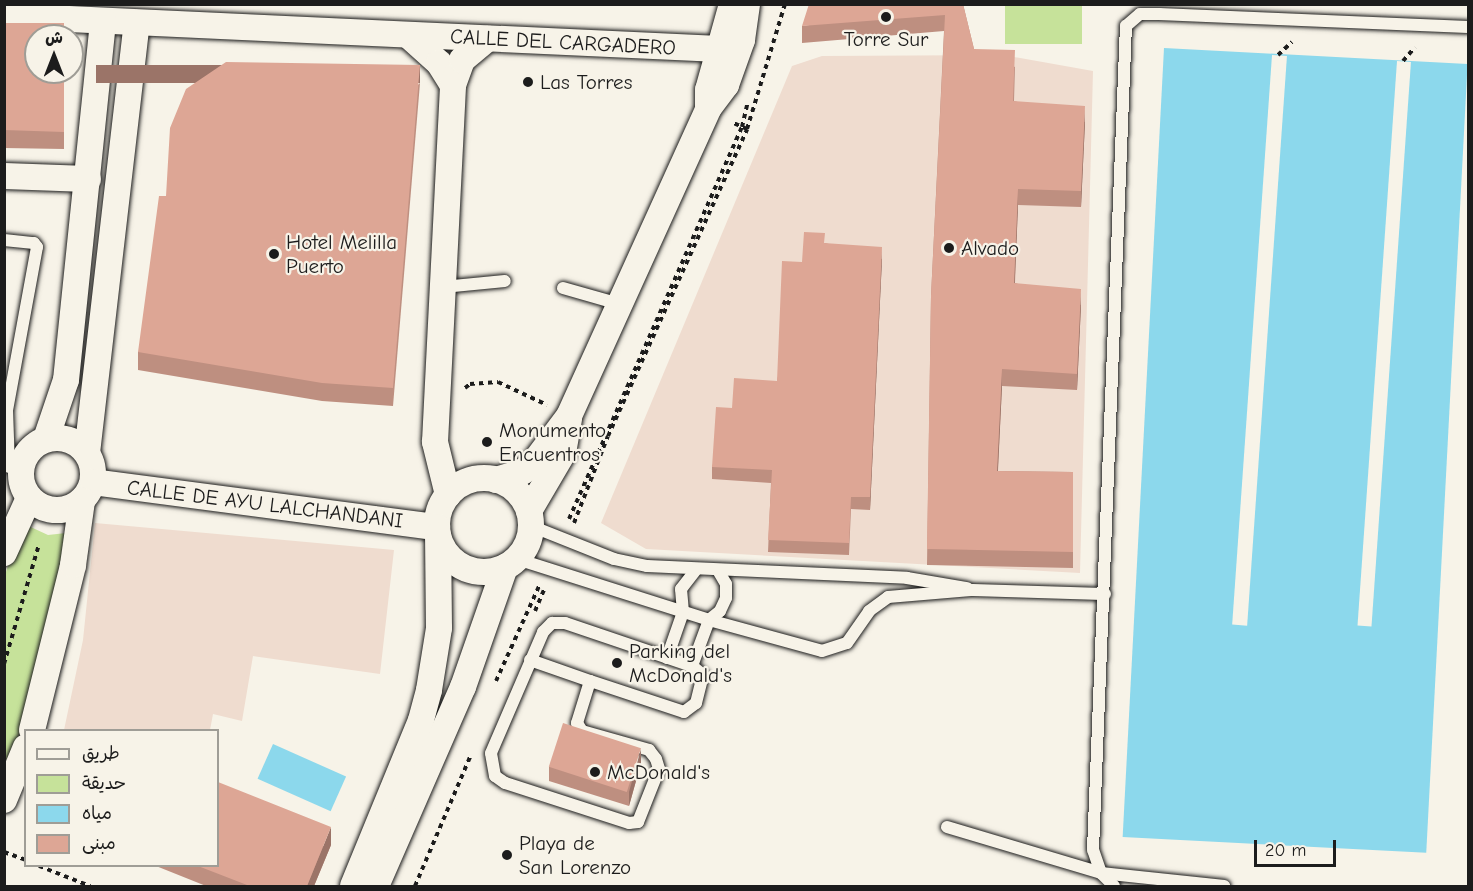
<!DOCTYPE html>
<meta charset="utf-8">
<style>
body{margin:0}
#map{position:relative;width:1473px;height:891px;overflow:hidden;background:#f7f3e8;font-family:"Comic Neue","Playpen Sans Arabic",sans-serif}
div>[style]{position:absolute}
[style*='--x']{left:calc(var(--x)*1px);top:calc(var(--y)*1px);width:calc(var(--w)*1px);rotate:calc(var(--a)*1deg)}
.built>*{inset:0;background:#efdccf}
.green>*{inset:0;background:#c6e29a;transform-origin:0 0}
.water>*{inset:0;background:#8cd8ec;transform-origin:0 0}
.pier>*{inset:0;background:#f7f3e8;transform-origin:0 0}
.path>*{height:4px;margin-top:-2px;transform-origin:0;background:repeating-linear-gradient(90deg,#1c1c1c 0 4.5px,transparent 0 9px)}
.roads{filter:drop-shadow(0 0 2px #1c1c1c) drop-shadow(0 0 2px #1c1c1c)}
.lane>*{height:12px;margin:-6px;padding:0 6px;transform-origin:6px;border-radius:6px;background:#f7f3e8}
.street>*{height:26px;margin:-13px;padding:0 13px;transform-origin:13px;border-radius:13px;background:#f7f3e8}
.street>.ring{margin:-13px;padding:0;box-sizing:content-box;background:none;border:26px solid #f7f3e8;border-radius:50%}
.wall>*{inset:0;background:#be8f80}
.shaded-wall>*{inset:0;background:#9b7468;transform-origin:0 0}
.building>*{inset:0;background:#dda695;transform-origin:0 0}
.dots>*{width:16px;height:16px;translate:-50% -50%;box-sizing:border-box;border:3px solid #f7f3e8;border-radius:50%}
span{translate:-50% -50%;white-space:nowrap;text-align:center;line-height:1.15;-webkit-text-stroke:4.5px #f7f3e8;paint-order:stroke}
.poi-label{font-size:21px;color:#1c1c1c}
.left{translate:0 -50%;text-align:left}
.street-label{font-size:21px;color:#1c1c1c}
.frame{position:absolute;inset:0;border:6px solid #1c1c1c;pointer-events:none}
.legend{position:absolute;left:24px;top:729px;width:195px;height:138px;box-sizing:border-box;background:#f7f3e8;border:2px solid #9f9d96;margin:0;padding:8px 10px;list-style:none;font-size:18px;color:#1c1c1c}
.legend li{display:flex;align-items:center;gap:12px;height:30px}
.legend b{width:30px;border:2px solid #9f9d96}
.north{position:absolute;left:24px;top:24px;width:60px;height:60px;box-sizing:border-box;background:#f7f3e8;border:2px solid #9f9d96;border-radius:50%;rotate:0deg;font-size:16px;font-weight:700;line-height:24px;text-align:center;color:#1c1c1c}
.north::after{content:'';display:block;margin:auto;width:21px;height:27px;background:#1c1c1c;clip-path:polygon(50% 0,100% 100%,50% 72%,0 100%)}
.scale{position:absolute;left:1254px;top:840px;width:82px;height:27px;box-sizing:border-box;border:3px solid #1c1c1c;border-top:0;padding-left:8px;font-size:18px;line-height:21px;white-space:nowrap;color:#1c1c1c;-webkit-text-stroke:4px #f7f3e8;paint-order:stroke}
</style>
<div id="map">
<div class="built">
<i style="clip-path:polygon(1003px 55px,1093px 71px,1080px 573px,646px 549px,601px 523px,792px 66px,822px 56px)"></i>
<i style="clip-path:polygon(95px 523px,394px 550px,380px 674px,253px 656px,242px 721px,213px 714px,210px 730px,64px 730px,83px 640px)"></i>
</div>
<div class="green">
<i style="left:1005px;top:5px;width:77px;height:39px"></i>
<i style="clip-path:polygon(22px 523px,48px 535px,66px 533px,34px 696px,5px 771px,4px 578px)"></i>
</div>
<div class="water">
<i style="left:1164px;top:48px;width:304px;height:790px;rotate:3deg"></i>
<i style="left:273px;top:744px;width:80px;height:38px;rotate:24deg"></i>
</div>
<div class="pier">
<i style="left:1272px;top:55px;width:15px;height:571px;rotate:4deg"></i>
<i style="left:1397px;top:61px;width:14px;height:566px;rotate:4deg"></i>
</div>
<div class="path">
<i style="--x:1278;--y:55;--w:19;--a:-43"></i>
<i style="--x:1403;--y:61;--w:18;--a:-49"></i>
<i style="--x:747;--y:129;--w:131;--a:-73.1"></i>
<i style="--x:465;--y:388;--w:6;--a:-39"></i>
<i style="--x:470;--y:384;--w:28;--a:-4"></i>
<i style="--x:498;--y:382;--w:54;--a:25.1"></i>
<i style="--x:569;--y:519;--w:428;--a:-66.2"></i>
<i style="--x:742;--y:127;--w:26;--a:-77"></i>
<i style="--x:574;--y:523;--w:93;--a:-68.7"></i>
<i style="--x:608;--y:436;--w:337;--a:-65.6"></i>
<i style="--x:747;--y:129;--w:17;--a:-156"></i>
<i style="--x:535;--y:611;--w:25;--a:-67"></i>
<i style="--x:4;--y:664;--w:125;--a:-73.7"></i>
<i style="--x:496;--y:681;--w:104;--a:-65.6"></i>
<i style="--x:4;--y:852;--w:23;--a:20"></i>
<i style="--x:39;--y:866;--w:55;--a:21.4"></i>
<i style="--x:415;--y:886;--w:142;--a:-66.9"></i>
</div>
<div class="roads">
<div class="lane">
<i style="--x:4;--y:240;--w:30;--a:6"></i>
<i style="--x:34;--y:243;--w:5;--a:53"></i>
<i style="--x:37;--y:247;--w:166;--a:100.4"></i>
<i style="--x:7;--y:410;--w:57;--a:88"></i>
<i style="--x:443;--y:287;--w:62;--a:-5.5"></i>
<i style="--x:563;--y:288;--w:58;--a:15.9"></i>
<i style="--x:531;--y:526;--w:89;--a:21.7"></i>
<i style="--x:614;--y:559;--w:34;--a:12"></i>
<i style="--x:647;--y:566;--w:260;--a:2.6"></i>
<i style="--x:907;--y:578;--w:61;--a:9.5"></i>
<i style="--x:517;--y:559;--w:201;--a:17.6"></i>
<i style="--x:709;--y:620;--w:117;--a:15.3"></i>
<i style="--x:822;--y:651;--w:26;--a:-18"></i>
<i style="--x:847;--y:643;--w:39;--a:-55"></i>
<i style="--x:869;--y:611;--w:24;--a:-36"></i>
<i style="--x:888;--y:597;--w:83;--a:-4.8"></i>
<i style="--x:971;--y:590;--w:134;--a:1.7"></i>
<i style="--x:552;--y:623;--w:13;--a:0"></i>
<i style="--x:565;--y:623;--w:134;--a:18.7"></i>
<i style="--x:692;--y:666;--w:14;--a:39"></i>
<i style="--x:703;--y:675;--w:29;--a:104"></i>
<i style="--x:696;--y:703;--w:15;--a:143"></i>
<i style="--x:684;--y:712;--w:99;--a:-161.7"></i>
<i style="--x:590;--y:681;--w:44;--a:107.2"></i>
<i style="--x:577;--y:723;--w:9;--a:58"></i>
<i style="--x:582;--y:731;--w:70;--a:15.8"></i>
<i style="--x:649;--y:750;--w:11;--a:52"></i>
<i style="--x:656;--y:759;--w:10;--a:73"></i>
<i style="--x:659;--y:769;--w:57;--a:111.6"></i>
<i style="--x:638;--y:822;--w:9;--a:174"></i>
<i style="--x:629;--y:823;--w:130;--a:-162.1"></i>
<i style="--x:505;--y:783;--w:12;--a:-145"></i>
<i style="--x:495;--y:776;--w:23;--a:-100"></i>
<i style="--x:491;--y:753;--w:132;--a:-66.7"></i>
<i style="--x:543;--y:632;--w:13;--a:-45"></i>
<i style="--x:667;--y:658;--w:49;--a:-70.8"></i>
<i style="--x:683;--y:612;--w:23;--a:-95"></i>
<i style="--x:681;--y:589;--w:23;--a:-52"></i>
<i style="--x:530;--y:660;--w:64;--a:19.3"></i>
<i style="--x:692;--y:666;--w:49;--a:-69.7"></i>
<i style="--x:709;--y:620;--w:14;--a:-39"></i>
<i style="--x:720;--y:611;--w:14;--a:-65"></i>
<i style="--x:726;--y:598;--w:14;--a:-90"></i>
<i style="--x:726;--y:584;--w:14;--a:-120"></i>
<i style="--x:947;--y:827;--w:161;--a:16.6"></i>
<i style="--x:1101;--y:873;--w:124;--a:6"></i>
<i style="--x:1114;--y:886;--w:18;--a:-135"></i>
<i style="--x:1101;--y:873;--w:24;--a:-109"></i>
<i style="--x:1093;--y:850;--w:825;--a:-87.71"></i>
<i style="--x:1126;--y:26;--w:18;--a:-41"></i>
<i style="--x:1140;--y:14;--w:19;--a:0"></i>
<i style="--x:1159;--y:14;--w:309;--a:2.4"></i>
</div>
<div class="street">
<i style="--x:4;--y:16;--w:716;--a:2.64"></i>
<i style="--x:408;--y:35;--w:42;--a:42.1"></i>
<i style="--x:439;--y:63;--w:26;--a:58"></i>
<i style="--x:708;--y:106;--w:16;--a:-90"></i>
<i style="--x:708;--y:90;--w:89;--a:-74.4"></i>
<i style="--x:4;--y:176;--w:84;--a:2"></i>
<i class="ring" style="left:21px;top:438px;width:46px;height:46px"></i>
<i style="--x:46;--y:439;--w:62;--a:-71.3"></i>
<i style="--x:66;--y:380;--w:361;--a:-84.1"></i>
<i style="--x:87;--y:453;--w:433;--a:-83.4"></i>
<i class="ring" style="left:437px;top:478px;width:68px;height:68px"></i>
<i style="--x:496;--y:480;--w:27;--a:-17"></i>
<i style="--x:522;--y:472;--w:14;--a:-36"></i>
<i style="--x:533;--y:464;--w:60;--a:-53.1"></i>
<i style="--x:569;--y:416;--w:337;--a:-65.6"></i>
<i style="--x:708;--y:109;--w:30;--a:-53"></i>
<i style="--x:726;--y:85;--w:48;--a:-70.4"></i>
<i style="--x:742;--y:40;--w:36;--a:-82"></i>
<i style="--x:93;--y:482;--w:347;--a:7.5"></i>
<i style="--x:448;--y:495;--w:55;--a:-103.8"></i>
<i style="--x:435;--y:442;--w:357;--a:-87.1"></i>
<i style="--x:453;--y:85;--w:27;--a:-70"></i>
<i style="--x:462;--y:60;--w:33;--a:-40"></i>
<i style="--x:529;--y:511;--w:67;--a:-59.6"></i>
<i style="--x:563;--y:453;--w:35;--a:-80"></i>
<i style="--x:4;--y:553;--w:60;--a:-65.6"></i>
<i style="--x:32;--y:730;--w:170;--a:-76"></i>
<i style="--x:73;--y:565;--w:65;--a:-82"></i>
<i style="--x:4;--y:800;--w:57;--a:-67.5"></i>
<i style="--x:353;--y:886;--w:179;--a:-67.7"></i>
<i style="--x:421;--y:720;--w:31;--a:-75"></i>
<i style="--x:429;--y:690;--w:63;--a:-80.8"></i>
<i style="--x:439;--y:628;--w:93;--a:-90.6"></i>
<i style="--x:376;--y:886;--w:217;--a:-66.4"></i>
<i style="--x:463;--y:687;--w:127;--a:-70.7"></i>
</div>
</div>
<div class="wall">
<i style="clip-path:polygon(963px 4px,974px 49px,1015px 67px,1014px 101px,1085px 122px,1081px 207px,1018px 205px,1015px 283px,1081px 305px,1077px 390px,1002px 386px,998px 471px,1073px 472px,1073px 568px,927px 565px,931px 296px,944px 31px,802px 43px,802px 26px)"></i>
<i style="clip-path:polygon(4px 23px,64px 72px,64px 149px,4px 148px)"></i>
<i style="clip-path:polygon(420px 83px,393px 406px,322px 401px,138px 370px,138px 352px)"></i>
<i style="clip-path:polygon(825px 243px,882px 259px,870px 510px,851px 509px,849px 555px,768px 552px,771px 483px,712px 479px,712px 467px,732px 408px,777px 381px,802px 262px)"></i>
<i style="clip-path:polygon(641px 763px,629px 806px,549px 781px,549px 767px)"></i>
<i style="clip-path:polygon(331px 845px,314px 886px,206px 886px,156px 866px,218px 866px)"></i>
</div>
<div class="shaded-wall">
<i style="left:420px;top:65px;width:18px;height:324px;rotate:90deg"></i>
<i style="clip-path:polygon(1085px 106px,1085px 122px,1081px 207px,1081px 191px)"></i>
<i style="clip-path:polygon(1018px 189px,1018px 205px,1014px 299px,1014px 283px)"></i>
<i style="clip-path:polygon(882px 247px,882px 259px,870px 510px,870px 497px)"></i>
<i style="clip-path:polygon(1081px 289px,1081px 305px,1077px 390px,1077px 374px)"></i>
<i style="clip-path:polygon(1002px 369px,1002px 386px,997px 487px,997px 471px)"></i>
<i style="clip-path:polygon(641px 749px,641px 763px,629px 806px,629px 792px)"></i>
<i style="clip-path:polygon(331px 827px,331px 845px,314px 886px,307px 886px)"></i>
</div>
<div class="building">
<i style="clip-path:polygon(809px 4px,963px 4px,974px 49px,1015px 50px,1013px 101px,1085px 106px,1081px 191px,1018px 189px,1014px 283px,1081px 289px,1077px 374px,1002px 369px,997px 471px,1073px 472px,1073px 552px,927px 549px,931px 296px,945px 15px,802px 26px)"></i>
<i style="clip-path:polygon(4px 23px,64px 23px,64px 36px,36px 36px,36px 72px,64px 72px,64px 132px,4px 130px)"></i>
<i style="clip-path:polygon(226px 62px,420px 65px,393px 388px,322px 383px,138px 352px,159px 196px,166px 196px,170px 128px,186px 89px)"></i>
<i style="clip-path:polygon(804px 232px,825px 233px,824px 243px,882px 247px,870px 497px,851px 497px,849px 543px,768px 540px,772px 470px,712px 467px,716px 407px,732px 408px,734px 378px,777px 381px,782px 261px,802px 262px)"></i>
<i style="left:563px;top:723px;width:82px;height:46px;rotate:18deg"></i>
<i style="clip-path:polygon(218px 782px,331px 827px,307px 886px,246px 886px,247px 885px,198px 866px,218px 866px)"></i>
</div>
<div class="dots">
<i style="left:886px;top:17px;background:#1c1c1c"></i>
<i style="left:528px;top:82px;background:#1c1c1c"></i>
<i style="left:949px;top:248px;background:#1c1c1c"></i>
<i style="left:274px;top:254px;background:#1c1c1c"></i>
<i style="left:487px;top:442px;background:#1c1c1c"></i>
<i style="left:617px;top:663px;background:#1c1c1c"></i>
<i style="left:595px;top:772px;background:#1c1c1c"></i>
<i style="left:507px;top:855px;background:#1c1c1c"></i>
</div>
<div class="poi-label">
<span style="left:886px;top:39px">Torre Sur</span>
<span class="left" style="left:540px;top:82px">Las Torres</span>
<span class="left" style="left:286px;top:254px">Hotel Melilla<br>Puerto</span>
<span class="left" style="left:961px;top:248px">Alvado</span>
<span class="left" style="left:499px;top:442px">Monumento<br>Encuentros</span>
<span class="left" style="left:629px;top:663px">Parking del<br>McDonald's</span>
<span class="left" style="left:607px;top:772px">McDonald's</span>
<span class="left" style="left:519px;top:855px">Playa de<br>San Lorenzo</span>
</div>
<div class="street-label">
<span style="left:563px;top:42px;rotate:3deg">CALLE DEL CARGADERO</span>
<span style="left:265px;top:504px;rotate:7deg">CALLE DE AYU LALCHANDANI</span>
</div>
<div class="frame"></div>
<ul class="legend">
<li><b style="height:8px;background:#f7f3e8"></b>طريق</li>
<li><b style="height:16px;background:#c6e29a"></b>حديقة</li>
<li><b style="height:16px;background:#8cd8ec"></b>مياه</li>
<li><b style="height:16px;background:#dda695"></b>مبنى</li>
</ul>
<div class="north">ش</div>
<div class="scale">20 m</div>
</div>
